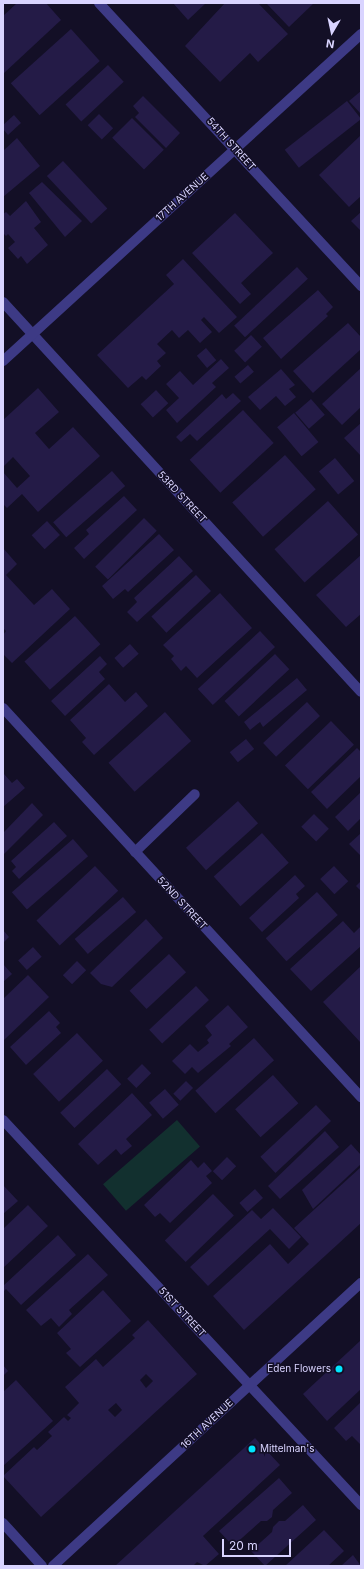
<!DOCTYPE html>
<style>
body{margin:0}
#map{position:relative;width:364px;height:1569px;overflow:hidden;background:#130f26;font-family:Inter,sans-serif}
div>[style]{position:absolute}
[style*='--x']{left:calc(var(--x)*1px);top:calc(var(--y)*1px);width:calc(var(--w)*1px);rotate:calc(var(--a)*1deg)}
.green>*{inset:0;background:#12302f;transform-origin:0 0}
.building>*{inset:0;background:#241b47;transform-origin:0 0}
.service>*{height:10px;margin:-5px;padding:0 5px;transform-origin:5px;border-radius:5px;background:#3d3a85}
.minor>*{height:10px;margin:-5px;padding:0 5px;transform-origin:5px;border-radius:5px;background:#3d3a85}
.dots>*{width:11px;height:11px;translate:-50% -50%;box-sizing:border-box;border:2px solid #130f26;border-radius:50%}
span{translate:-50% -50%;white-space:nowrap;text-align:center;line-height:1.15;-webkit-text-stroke:3px #130f26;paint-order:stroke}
.street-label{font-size:10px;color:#d9d4ff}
.poi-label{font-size:10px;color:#d9d4ff}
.right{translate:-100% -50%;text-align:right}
.left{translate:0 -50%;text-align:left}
.frame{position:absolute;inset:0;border:4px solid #d9d4ff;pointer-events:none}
.north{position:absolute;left:312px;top:12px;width:40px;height:40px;-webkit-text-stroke:3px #130f26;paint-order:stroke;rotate:189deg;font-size:11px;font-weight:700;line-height:16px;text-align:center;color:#d9d4ff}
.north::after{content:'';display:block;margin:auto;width:14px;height:18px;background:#d9d4ff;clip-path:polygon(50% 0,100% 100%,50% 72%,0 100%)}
.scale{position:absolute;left:222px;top:1539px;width:69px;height:18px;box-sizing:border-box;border:2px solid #d9d4ff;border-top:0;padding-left:5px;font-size:12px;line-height:14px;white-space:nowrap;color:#d9d4ff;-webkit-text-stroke:3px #130f26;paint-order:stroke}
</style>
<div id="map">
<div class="green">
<i style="left:177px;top:1120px;width:35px;height:98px;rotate:49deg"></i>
</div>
<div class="building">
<i style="clip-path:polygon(17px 3px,46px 3px,61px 20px,3px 74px,3px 16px)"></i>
<i style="clip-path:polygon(173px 3px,206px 3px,188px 20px)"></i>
<i style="clip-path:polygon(225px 3px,258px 3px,288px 34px,258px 62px,250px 53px,220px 82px,185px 46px)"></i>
<i style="clip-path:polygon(266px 3px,314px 3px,289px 27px)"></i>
<i style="left:71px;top:29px;width:43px;height:81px;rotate:48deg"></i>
<i style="left:108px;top:65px;width:23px;height:58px;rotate:47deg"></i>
<i style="clip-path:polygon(361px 91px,361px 114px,349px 101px)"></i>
<i style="clip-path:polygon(143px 96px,180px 133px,166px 148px,135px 117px,139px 113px,133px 106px)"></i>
<i style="left:347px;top:101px;width:23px;height:79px;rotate:52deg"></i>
<i style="left:99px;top:114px;width:20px;height:16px;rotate:45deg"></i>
<i style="clip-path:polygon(14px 115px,21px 123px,8px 135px,3px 129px,3px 125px)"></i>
<i style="left:132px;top:118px;width:45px;height:28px;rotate:45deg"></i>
<i style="clip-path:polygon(361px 135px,361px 196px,349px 207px,319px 175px)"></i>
<i style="clip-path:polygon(17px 138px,40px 166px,3px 197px,3px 151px)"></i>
<i style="left:63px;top:161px;width:65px;height:22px;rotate:47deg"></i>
<i style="clip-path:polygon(42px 182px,82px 221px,65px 237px,29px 193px)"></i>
<i style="clip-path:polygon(26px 201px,41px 222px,34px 228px,48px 245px,27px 264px,21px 256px,18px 259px,8px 248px,15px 242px,8px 234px,6px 236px,3px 233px,3px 214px,6px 212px,10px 216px)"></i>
<i style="clip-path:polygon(361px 212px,361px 231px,351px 221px)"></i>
<i style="clip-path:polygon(235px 213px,273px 253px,241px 283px,251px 294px,240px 304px,192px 253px)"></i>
<i style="clip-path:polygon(183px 259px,237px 317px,219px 333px,204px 317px,201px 320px,212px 332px,200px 343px,188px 330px,179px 338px,172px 330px,157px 344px,166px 353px,157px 361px,161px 366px,146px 380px,142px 376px,128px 388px,97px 355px,174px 284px,166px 275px)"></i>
<i style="left:297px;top:267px;width:16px;height:86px;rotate:47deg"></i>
<i style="clip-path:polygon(318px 290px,333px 307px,326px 314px,328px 316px,281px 359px,263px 338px)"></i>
<i style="clip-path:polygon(348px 323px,361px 337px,360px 350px,313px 393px,293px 371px)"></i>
<i style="left:251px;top:335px;width:16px;height:23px;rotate:47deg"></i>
<i style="left:206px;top:348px;width:16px;height:12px;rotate:50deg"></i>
<i style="clip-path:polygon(221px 359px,229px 368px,212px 383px,216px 387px,177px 423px,166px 410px,179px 398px,166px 384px,180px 371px,193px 385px)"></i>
<i style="left:248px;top:365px;width:9px;height:18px;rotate:49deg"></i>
<i style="clip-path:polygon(361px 368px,361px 407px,342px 425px,322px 404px)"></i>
<i style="clip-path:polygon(281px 369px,295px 385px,289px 389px,296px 397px,285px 406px,276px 396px,260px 410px,248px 397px)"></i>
<i style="clip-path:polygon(38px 388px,59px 412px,35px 433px,49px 449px,73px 427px,100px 456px,38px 512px,22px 494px,7px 508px,3px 504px,3px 472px,17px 488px,30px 476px,13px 457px,3px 467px,3px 420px)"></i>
<i style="left:156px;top:390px;width:18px;height:21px;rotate:47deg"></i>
<i style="clip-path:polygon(233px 393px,241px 401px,197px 441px,190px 434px,181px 442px,176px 437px,222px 394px,226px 399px)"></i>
<i style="left:311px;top:399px;width:21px;height:21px;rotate:49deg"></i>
<i style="left:243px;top:410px;width:45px;height:73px;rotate:47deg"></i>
<i style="left:294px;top:413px;width:38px;height:22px;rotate:50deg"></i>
<i style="clip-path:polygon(361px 423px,361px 456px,344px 438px)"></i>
<i style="left:285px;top:455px;width:46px;height:71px;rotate:48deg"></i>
<i style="left:335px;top:458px;width:30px;height:21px;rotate:50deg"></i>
<i style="left:112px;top:471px;width:20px;height:78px;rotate:49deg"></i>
<i style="clip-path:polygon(124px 496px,137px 510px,84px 559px,74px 548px,89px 534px,86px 530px)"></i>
<i style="left:328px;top:501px;width:45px;height:72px;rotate:48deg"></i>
<i style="left:144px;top:518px;width:18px;height:69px;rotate:45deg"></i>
<i style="left:47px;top:521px;width:19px;height:21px;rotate:47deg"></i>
<i style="clip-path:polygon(159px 534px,174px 550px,128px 592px,125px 589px,113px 599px,102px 586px)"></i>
<i style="clip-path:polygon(3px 548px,17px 564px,6px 575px,34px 605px,52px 589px,70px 609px,12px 663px,3px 654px,3px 635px,6px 631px,3px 628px)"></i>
<i style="clip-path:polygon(361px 555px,361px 614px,346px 627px,316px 595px)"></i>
<i style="clip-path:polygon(179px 556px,193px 571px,137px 622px,127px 612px,137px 602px,134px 598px)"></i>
<i style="left:196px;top:575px;width:22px;height:61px;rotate:47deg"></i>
<i style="clip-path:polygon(220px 593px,252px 628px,197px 678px,186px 666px,181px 671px,171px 659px,174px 656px,163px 645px)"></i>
<i style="left:75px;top:616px;width:38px;height:68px;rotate:48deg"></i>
<i style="left:260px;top:631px;width:22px;height:85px;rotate:47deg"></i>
<i style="left:130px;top:644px;width:13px;height:21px;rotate:48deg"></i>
<i style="left:275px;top:654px;width:21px;height:69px;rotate:47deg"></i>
<i style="clip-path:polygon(100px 656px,107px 664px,99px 672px,105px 679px,65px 716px,51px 701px)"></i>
<i style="clip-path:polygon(297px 678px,307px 690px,263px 727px,260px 722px,250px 730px,244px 722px)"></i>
<i style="clip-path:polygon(109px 684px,125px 702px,136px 692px,148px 706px,94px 755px,82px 742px,86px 738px,70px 720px)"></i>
<i style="left:307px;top:702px;width:19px;height:60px;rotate:47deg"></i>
<i style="left:165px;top:712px;width:39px;height:76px;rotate:48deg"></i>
<i style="left:331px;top:721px;width:33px;height:64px;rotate:46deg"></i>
<i style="left:246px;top:739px;width:13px;height:21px;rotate:51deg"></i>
<i style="clip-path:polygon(357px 748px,361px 752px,361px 776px,327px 809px,311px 792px)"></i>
<i style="clip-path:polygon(4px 774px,12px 783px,17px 779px,25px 788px,3px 807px)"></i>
<i style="clip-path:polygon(361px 792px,361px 818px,348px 831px,335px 817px)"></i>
<i style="left:238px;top:801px;width:30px;height:70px;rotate:48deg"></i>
<i style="clip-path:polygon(32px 803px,43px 815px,3px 855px,3px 833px)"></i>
<i style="left:314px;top:814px;width:21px;height:18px;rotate:45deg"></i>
<i style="clip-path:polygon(54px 822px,67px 836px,19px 879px,12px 871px,16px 867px,11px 861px)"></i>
<i style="left:262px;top:833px;width:40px;height:65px;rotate:48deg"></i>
<i style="clip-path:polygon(361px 833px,361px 856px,349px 844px)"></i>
<i style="left:73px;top:839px;width:23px;height:81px;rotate:49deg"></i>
<i style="left:95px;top:866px;width:34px;height:80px;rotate:47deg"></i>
<i style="left:334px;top:866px;width:21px;height:19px;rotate:47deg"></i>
<i style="clip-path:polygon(295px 875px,305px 886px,296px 894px,299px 898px,262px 932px,249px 918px)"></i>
<i style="clip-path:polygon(361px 881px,361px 891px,356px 886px)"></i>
<i style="left:317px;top:892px;width:31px;height:69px;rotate:48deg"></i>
<i style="left:123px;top:897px;width:20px;height:64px;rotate:49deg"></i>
<i style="clip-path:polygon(146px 919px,163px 938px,112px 987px,101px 984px,90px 973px)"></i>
<i style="clip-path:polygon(343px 921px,354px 933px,361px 926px,361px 946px,311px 991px,290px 969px)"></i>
<i style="clip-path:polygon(3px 930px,9px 937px,3px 943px)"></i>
<i style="left:33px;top:947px;width:13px;height:20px;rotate:48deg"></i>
<i style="left:169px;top:954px;width:25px;height:54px;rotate:47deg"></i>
<i style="left:77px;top:961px;width:13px;height:20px;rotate:45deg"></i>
<i style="clip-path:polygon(3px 964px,12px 974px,3px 982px)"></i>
<i style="clip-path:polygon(361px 966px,361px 1043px,323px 1002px)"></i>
<i style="clip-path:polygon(28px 975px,49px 997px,3px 1041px,3px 999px)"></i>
<i style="left:196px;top:986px;width:19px;height:64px;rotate:47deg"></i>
<i style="clip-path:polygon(228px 1005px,248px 1027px,229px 1044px,231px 1046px,198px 1073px,192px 1067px,185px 1074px,172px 1061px,190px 1044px,198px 1052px,209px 1043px,207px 1040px,212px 1035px,205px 1026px)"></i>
<i style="clip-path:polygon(49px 1011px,60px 1023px,56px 1027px,61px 1033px,26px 1065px,10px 1047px)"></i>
<i style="left:77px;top:1033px;width:38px;height:60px;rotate:47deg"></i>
<i style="left:254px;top:1038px;width:30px;height:79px;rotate:48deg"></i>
<i style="left:142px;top:1064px;width:13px;height:21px;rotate:45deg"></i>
<i style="left:107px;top:1069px;width:21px;height:64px;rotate:47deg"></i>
<i style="left:273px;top:1075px;width:38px;height:51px;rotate:48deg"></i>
<i style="left:186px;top:1081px;width:10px;height:18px;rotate:45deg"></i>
<i style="left:165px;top:1089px;width:21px;height:21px;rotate:49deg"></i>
<i style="clip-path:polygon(132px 1093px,152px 1115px,126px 1139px,132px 1146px,121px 1155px,116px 1149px,98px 1165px,78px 1144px)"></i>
<i style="left:316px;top:1105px;width:22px;height:76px;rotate:47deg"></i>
<i style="clip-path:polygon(325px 1131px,339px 1147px,280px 1199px,268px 1186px)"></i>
<i style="clip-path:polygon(351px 1144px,361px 1155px,361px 1164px,313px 1209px,302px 1190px)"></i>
<i style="left:227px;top:1157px;width:13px;height:20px;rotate:45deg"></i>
<i style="clip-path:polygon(191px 1160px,198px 1168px,204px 1162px,212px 1171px,206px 1176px,212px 1183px,170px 1223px,160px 1213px,155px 1217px,144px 1205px)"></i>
<i style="clip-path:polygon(361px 1167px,361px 1223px,244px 1330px,213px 1296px,270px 1244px,288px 1264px,309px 1244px,294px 1228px)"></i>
<i style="clip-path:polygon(3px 1185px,18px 1201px,3px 1214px)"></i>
<i style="left:255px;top:1189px;width:12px;height:21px;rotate:48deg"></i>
<i style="left:213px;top:1194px;width:30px;height:67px;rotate:46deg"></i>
<i style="clip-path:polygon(28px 1205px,48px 1226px,3px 1268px,3px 1229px)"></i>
<i style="clip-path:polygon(273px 1208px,301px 1237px,289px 1249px,270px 1229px,208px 1286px,190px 1267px,252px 1210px,261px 1219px)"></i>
<i style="clip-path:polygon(58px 1235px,76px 1255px,21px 1305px,6px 1289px,3px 1292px,3px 1286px)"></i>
<i style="clip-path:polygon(88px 1254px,108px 1275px,69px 1310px,72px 1314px,59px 1327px,51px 1318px,41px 1326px,26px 1310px)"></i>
<i style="clip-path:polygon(103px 1290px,131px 1321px,80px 1367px,66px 1353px,71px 1349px,57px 1333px)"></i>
<i style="clip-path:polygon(evenodd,148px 1320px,197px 1374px,41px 1517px,3px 1476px,34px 1447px,37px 1450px,52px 1436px,48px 1432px,64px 1417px,68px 1421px,71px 1418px,67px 1415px,79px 1403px,65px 1387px,96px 1359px,103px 1367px,135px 1338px,132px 1335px,148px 1320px,146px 1374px,153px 1381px,146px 1388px,140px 1380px,146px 1374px,148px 1320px,116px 1403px,122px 1410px,115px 1417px,108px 1410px,116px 1403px)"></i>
<i style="clip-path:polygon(361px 1340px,361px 1389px,327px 1421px,303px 1394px)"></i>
<i style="clip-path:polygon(3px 1365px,8px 1371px,3px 1376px)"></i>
<i style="clip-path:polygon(16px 1380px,53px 1421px,3px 1466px,3px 1392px)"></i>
<i style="clip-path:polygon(361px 1402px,361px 1445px,352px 1436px,346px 1441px,334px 1428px)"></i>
<i style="clip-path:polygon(255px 1438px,280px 1465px,203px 1536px,219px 1554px,205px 1566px,197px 1562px,193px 1566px,115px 1566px)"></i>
<i style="clip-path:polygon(279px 1478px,292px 1493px,273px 1510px,272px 1517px,267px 1521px,261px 1521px,233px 1546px,219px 1531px)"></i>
<i style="clip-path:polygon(303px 1505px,316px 1520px,265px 1566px,251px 1551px,272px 1532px,273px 1527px,279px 1521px,285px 1521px)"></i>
<i style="clip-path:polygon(324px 1530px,344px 1551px,328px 1566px,285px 1566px)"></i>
<i style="clip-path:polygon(353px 1555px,361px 1566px,341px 1566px)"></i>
</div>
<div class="service">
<i style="--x:135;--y:852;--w:83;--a:-44"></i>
</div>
<div class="minor">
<i style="--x:99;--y:3;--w:386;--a:47.2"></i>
<i style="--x:3;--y:302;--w:529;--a:47.45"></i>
<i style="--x:3;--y:361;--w:485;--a:-42.4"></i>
<i style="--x:3;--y:708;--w:529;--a:47.38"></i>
<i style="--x:3;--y:1120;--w:526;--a:47.08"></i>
<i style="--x:3;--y:1523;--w:58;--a:47.8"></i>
<i style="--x:53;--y:1566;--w:418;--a:-42.6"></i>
</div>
<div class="dots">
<i style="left:339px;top:1369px;background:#00e5ff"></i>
<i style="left:252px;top:1449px;background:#00e5ff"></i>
</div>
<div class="street-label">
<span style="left:231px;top:144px;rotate:48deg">54TH STREET</span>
<span style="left:182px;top:197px;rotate:-42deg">17TH AVENUE</span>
<span style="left:182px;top:497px;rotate:47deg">53RD STREET</span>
<span style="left:182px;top:903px;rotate:47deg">52ND STREET</span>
<span style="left:182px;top:1312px;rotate:47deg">51ST STREET</span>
<span style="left:207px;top:1424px;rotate:-43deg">16TH AVENUE</span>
</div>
<div class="poi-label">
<span class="right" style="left:331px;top:1369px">Eden Flowers</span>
<span class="left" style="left:260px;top:1449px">Mittelman's</span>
</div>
<div class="frame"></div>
<div class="north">N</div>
<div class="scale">20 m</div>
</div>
